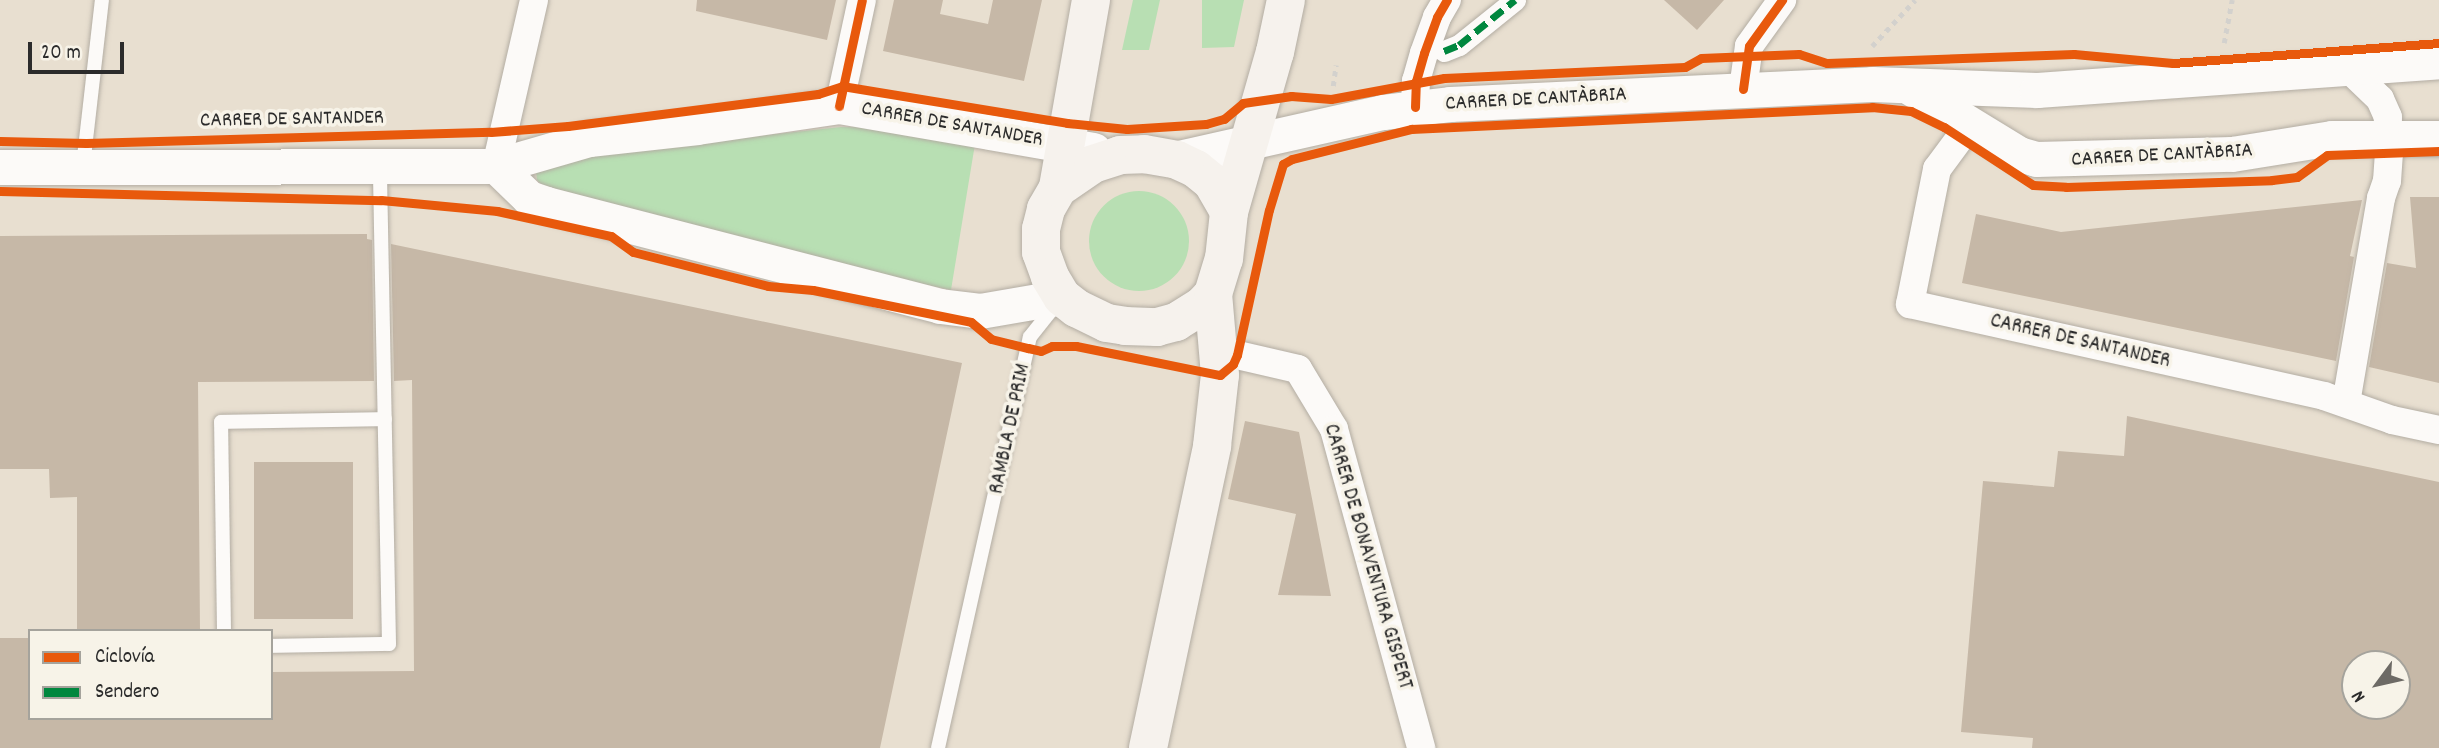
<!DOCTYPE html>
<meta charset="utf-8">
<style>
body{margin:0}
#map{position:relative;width:2439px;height:748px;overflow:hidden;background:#e8dfd0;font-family:Dekko,sans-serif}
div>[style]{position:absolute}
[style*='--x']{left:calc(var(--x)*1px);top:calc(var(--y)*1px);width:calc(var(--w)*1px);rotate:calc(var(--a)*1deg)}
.green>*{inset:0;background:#b8dfb3}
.round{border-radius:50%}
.building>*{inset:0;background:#c6b8a7;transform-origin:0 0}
.path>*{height:4.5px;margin-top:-2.25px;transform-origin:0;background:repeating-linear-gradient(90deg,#d3d1cd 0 5px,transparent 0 10px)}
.roads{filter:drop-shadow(0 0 2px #b3ada3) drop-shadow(0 0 2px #b3ada3)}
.service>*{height:14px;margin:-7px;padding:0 7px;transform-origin:7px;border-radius:7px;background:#fcfaf8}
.pedestrian>*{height:21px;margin:-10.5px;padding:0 10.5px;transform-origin:10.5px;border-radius:10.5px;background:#fcfaf8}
.minor>*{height:28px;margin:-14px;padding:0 14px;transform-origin:14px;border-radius:14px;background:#fcfaf8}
.tertiary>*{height:35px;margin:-17.5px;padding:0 17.5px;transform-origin:17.5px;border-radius:17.5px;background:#fcfaf8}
.secondary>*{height:38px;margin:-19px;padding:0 19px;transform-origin:19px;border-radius:19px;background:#f6f2ed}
.quiet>*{height:7px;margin-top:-3.5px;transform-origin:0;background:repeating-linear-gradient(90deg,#00873e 0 14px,transparent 0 21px)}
.cycleway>*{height:9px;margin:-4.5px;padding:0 4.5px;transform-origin:4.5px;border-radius:4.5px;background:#e8590c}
span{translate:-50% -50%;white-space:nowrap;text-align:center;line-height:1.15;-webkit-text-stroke:7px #f7f3e8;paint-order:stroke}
.street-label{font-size:21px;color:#2b2b2b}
.legend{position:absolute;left:28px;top:629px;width:245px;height:91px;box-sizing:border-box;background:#f7f3e8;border:2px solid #a5a39c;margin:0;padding:9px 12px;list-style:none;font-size:21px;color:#2b2b2b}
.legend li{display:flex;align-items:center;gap:14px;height:35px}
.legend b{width:35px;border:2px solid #a5a39c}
.north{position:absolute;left:2341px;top:650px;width:70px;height:70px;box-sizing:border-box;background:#f7f3e8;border:2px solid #a5a39c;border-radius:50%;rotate:237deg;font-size:19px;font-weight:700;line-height:28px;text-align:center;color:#2b2b2b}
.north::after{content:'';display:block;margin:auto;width:24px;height:32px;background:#6d6a65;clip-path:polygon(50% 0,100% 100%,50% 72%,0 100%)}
.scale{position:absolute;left:28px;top:42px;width:96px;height:32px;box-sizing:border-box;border:4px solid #2b2b2b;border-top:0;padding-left:9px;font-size:21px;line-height:24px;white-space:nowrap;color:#2b2b2b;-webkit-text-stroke:5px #f7f3e8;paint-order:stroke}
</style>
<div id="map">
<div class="green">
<i style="clip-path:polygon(1133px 0,1160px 0,1149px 50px,1122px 50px)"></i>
<i style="clip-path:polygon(1202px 0,1244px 0,1234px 47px,1202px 48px)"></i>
<i style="clip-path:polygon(841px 127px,898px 128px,975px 144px,951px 290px,852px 269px,542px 185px,537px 180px,536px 171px,547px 159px)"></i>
<i class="round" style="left:1089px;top:191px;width:100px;height:100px"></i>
</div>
<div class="building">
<i style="clip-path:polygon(697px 0,836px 0,827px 40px,696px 11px)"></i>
<i style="clip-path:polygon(894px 0,943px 0,940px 14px,988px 24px,993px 0,1042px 0,1024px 81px,883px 51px)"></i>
<i style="clip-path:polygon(1664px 0,1724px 0,1697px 30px)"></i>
<i style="clip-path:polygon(2410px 197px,2439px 197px,2439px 383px,2369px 367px,2387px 263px,2416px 268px)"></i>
<i style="clip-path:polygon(2362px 200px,2350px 256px,2354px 257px,2336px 361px,1962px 283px,1976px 214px,2061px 232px)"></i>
<i style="clip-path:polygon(367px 234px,367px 239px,372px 240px,374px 381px,198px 382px,200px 631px,77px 631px,77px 497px,50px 498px,49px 469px,0 469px,0 236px)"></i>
<i style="clip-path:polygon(391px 244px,962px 363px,880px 748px,0 748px,0 638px,30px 638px,30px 718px,271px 718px,271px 672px,414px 671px,412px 380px,394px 381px)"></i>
<i style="clip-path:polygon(evenodd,2127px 416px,2439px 482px,2439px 748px,2032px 748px,2033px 738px,1961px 732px,1983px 481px,2054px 487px,2058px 451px,2124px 456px,2127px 416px,2355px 664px,2397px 664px,2397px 706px,2355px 706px,2355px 664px)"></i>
<i style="clip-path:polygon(1245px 421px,1299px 432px,1331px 596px,1278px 595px,1296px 514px,1228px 499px)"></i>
<i style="left:254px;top:462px;width:99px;height:157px"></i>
</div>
<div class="path">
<i style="--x:2224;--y:43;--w:44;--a:-79.5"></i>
<i style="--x:1872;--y:46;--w:63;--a:-46.9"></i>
<i style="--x:1333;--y:86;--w:21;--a:-82"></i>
</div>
<div class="roads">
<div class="service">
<i style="--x:83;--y:166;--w:167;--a:-83.5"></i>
<i style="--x:224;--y:631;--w:209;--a:-90.8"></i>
<i style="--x:221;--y:422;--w:164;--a:-1"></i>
<i style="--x:271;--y:646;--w:118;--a:-1"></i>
<i style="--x:389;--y:644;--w:477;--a:-91.1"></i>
<i style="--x:938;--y:748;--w:421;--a:-77.4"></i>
<i style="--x:1030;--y:337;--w:43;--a:-51.5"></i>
</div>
<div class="pedestrian">
<i style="--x:1444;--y:51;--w:16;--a:-22"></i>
<i style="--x:1459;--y:45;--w:72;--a:-38.8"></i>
</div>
<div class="minor">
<i style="--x:1743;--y:89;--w:43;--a:-82.1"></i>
<i style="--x:1749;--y:46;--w:57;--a:-54.3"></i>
<i style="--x:839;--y:106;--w:108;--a:-77.8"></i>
<i style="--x:1415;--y:107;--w:26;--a:-88"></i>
<i style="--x:1416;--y:81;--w:29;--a:-74"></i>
<i style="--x:1424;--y:53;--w:38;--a:-70"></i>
<i style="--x:1437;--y:17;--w:20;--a:-60"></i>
<i style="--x:1971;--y:123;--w:57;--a:126.5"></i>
<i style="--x:1937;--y:169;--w:138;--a:101.3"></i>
<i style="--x:1910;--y:304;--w:424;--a:12.5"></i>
<i style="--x:2324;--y:396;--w:72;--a:19.4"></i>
<i style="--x:2392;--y:420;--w:48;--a:12"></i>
<i style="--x:496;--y:166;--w:170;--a:-77.1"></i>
<i style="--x:1220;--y:351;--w:80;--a:13"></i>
<i style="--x:1298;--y:369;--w:70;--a:59"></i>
<i style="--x:1334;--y:429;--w:331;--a:74.7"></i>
<i style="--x:2346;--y:403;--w:208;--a:-80.3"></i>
<i style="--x:2381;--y:198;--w:18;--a:-71"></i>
<i style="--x:2387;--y:181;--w:28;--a:-86"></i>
<i style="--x:2389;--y:153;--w:36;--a:-92"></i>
<i style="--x:2388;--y:117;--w:20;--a:-114"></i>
<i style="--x:2380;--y:99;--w:42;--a:-136"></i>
</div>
<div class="tertiary">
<i style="--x:1911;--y:88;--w:127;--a:31.4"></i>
<i style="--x:2019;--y:154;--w:18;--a:16"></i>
<i style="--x:2036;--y:159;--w:196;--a:-1.5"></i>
<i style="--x:2232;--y:154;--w:101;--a:-9.1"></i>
<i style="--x:2332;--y:138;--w:107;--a:0"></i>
<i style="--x:1174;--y:159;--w:214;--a:-12.7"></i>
<i style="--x:1383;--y:112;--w:67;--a:-6.8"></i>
<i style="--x:1450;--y:104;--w:422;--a:-2.7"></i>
<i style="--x:1872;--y:84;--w:165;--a:2.1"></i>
<i style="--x:2037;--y:90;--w:403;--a:-4.1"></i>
<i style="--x:496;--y:166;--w:46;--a:44.1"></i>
<i style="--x:529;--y:198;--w:18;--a:19"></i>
<i style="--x:546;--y:204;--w:407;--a:14.5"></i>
<i style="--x:940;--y:306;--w:40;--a:7.1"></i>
<i style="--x:980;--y:311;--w:83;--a:-9.7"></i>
<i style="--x:0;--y:167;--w:496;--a:-0.1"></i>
<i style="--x:496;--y:166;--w:97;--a:-16.2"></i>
<i style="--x:589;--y:139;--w:109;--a:-6.3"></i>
<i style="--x:697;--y:127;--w:144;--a:-8.4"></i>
<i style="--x:839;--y:106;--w:258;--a:9.8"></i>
</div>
<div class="secondary">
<i style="--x:1091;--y:0;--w:191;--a:100"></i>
<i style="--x:1058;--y:188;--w:24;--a:120"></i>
<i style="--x:1046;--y:209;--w:21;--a:104"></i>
<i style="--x:1041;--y:229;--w:23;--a:90"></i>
<i style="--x:1041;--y:252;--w:27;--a:70"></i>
<i style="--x:1050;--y:277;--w:23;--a:59"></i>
<i style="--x:1062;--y:297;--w:18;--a:38"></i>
<i style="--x:1076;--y:308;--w:34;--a:26"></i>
<i style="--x:1107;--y:323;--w:18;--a:9"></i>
<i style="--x:1125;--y:326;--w:32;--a:2"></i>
<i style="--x:1157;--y:327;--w:20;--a:-15"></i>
<i style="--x:1176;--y:322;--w:31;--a:-32"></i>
<i style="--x:1202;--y:306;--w:16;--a:-47"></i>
<i style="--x:1058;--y:188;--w:42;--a:-34.4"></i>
<i style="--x:1093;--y:164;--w:28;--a:-18"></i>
<i style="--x:1120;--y:155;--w:24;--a:-2"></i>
<i style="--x:1144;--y:154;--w:34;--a:10"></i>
<i style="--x:1177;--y:160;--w:21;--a:25"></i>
<i style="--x:1196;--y:169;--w:21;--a:39"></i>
<i style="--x:1212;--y:182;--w:34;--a:60"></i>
<i style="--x:1148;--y:748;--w:309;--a:-78"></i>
<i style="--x:1212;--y:446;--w:71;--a:-83.6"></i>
<i style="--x:1220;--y:375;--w:81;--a:-94.9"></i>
<i style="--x:1213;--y:294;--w:37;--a:-73"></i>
<i style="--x:1224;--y:259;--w:47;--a:-83.9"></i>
<i style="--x:1229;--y:212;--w:166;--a:-74"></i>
<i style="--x:1275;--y:52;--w:53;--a:-78.1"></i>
</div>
</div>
<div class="quiet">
<i style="--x:1444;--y:51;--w:16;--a:-22"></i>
<i style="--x:1459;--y:45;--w:72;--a:-38.8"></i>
</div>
<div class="cycleway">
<i style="--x:1743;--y:89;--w:43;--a:-82.1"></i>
<i style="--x:1749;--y:46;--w:57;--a:-54.3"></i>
<i style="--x:839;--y:106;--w:108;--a:-77.8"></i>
<i style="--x:1415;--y:107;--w:26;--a:-88"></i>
<i style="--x:1416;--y:81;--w:29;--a:-74"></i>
<i style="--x:1424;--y:53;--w:38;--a:-70"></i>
<i style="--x:1437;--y:17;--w:20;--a:-60"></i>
<i style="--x:0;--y:141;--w:86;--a:1.3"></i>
<i style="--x:86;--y:143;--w:405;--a:-1.6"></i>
<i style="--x:491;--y:132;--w:77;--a:-4.5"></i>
<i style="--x:568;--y:126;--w:252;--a:-7.3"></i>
<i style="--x:818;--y:94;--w:25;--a:-18"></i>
<i style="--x:842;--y:86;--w:228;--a:9.3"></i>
<i style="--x:1067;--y:123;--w:60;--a:5.7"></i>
<i style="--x:1127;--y:129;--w:79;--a:-3.6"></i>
<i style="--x:1206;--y:124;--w:19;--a:-16"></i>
<i style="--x:1224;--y:119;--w:25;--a:-40"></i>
<i style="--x:1243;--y:103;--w:49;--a:-8.3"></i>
<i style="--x:1291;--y:96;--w:40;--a:4.3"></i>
<i style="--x:1331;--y:99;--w:115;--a:-10.5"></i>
<i style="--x:1444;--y:78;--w:241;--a:-2.6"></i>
<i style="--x:1685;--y:67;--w:18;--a:-29"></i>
<i style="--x:1701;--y:58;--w:98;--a:-2.3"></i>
<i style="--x:1799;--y:54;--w:29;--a:18"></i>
<i style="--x:1827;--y:63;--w:247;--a:-2.1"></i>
<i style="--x:2074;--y:54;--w:99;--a:5.2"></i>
<i style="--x:2173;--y:63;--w:267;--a:-4.3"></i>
<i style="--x:0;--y:191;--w:381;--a:1.4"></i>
<i style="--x:381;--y:200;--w:117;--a:5.4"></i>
<i style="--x:497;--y:211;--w:117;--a:12.4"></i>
<i style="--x:611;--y:236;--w:27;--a:36"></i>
<i style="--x:633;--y:252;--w:139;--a:14.1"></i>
<i style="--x:768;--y:286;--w:45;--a:5.1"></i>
<i style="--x:813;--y:290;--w:161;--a:11.4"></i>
<i style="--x:971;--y:322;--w:26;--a:40"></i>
<i style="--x:991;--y:339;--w:38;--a:14"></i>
<i style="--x:1028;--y:348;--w:13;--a:13"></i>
<i style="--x:1041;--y:351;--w:12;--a:-24"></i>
<i style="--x:1052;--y:346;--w:24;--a:0"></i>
<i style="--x:1076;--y:346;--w:147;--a:11.4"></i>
<i style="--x:1220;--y:375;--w:17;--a:-40"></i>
<i style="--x:1233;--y:364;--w:10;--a:-66"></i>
<i style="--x:1237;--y:355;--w:148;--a:-77.6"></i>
<i style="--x:1269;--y:210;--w:48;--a:-73.1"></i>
<i style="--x:1283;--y:164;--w:10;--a:-29"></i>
<i style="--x:1292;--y:159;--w:123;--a:-14.1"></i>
<i style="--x:1411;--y:129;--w:462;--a:-2.7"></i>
<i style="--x:1872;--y:107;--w:39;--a:6"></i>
<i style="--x:1911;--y:111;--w:37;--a:26"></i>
<i style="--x:1944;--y:127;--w:106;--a:33.1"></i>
<i style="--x:2033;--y:185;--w:33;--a:3"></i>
<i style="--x:2066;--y:187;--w:206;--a:-1.9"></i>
<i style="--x:2272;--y:180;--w:25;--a:-7"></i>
<i style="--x:2297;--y:177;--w:37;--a:-36"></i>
<i style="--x:2327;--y:155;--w:112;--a:-2"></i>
</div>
<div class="street-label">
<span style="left:1536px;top:100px;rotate:-3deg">CARRER DE CANTÀBRIA</span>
<span style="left:292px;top:120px;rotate:-1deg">CARRER DE SANTANDER</span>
<span style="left:952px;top:125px;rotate:10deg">CARRER DE SANTANDER</span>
<span style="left:2162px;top:156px;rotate:-3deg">CARRER DE CANTÀBRIA</span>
<span style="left:2080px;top:342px;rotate:13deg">CARRER DE SANTANDER</span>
<span style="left:1011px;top:429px;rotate:-78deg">RAMBLA DE PRIM</span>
<span style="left:1367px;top:557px;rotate:74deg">CARRER DE BONAVENTURA GISPERT</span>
</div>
<ul class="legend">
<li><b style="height:9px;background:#e8590c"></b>Ciclovía</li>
<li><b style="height:9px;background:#00873e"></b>Sendero</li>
</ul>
<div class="north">N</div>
<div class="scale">20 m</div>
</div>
